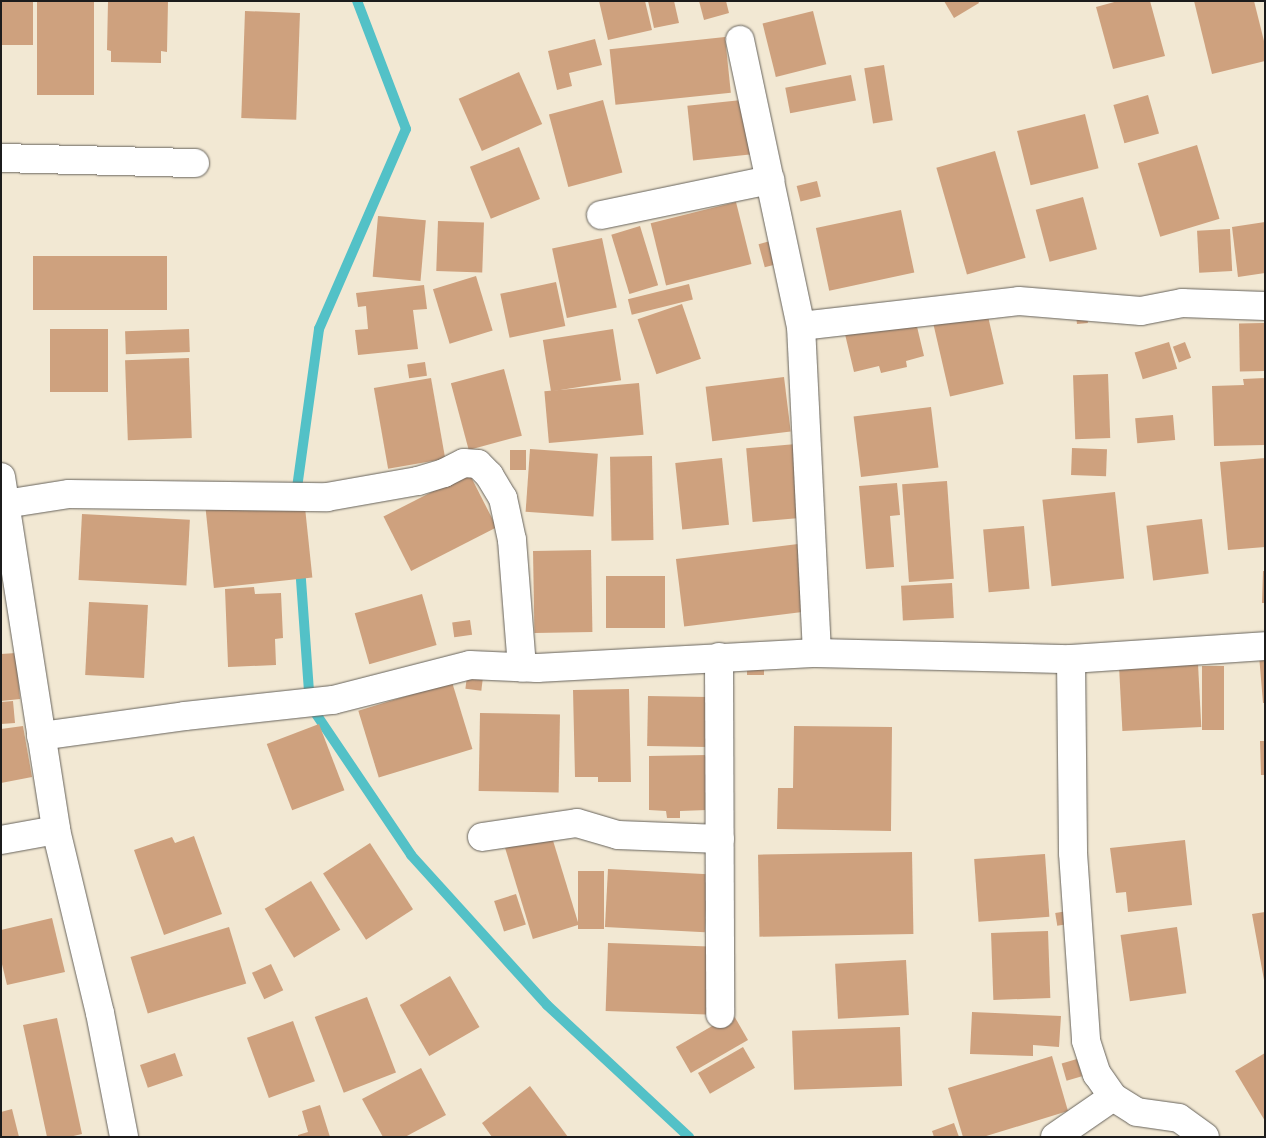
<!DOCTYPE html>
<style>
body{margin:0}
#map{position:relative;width:1266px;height:1138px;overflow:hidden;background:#f2e8d3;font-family:Cardo,serif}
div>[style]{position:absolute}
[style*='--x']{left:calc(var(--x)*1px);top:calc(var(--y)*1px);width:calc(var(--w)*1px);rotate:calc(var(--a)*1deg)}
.stream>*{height:10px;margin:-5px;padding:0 5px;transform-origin:5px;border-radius:5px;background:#53c1c7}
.building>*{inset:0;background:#cea17e;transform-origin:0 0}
.roads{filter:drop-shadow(0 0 1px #67635c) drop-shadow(0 0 1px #67635c)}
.minor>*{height:28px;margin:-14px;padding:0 14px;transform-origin:14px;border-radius:14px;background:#fff}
span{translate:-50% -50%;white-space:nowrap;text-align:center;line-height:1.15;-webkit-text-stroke:4px #f6f6f2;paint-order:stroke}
.frame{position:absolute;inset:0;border:2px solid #1c1c1c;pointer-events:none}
</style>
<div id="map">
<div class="stream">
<i style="--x:296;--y:495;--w:168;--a:-82.1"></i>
<i style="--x:319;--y:329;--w:218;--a:-66.5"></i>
<i style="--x:406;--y:129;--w:137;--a:-110.9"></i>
<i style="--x:300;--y:566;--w:139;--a:85.9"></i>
<i style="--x:310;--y:705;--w:181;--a:56"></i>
<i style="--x:411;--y:855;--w:202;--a:47.8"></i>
<i style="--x:547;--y:1005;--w:194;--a:42.9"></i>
</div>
<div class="building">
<i style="left:1px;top:1px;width:32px;height:44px"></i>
<i style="left:37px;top:1px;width:57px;height:94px"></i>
<i style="clip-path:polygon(108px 1px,168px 1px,167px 52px,161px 51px,161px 63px,111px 62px,111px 51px,107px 50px)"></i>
<i style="clip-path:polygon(599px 1px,645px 1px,652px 30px,608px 40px)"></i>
<i style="clip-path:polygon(648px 1px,674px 1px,679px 23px,654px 28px)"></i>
<i style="clip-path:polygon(699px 1px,726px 1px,729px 13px,704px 20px)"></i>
<i style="clip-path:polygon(944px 1px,978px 1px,979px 3px,954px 18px)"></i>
<i style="clip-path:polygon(1118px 1px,1150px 1px,1165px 56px,1113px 69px,1096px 7px)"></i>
<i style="clip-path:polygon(1194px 1px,1254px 1px,1265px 45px,1265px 61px,1212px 74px)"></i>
<i style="left:245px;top:11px;width:55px;height:107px;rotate:2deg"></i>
<i style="left:813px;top:11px;width:55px;height:52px;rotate:76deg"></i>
<i style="left:725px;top:37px;width:56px;height:116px;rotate:84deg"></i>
<i style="clip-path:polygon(595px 39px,602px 65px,569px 73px,572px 86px,557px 90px,548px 51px)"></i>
<i style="left:884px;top:65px;width:56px;height:20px;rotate:81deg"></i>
<i style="left:519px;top:72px;width:57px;height:66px;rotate:66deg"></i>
<i style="left:851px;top:75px;width:26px;height:67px;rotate:79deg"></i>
<i style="left:1148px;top:95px;width:40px;height:36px;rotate:74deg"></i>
<i style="left:751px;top:99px;width:55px;height:64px;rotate:84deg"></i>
<i style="left:603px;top:100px;width:75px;height:56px;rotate:75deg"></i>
<i style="left:1085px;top:114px;width:56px;height:70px;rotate:76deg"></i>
<i style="left:1197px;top:145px;width:77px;height:62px;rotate:73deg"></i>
<i style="left:519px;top:147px;width:56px;height:53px;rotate:68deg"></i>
<i style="left:995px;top:151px;width:111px;height:61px;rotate:74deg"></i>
<i style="left:817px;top:181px;width:16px;height:21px;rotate:76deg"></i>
<i style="left:1083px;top:197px;width:54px;height:49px;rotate:75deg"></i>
<i style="left:736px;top:202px;width:64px;height:88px;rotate:76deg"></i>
<i style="left:901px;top:210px;width:64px;height:87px;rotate:78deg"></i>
<i style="left:378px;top:216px;width:48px;height:61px;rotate:5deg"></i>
<i style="left:438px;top:221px;width:46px;height:50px;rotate:2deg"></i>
<i style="clip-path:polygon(1265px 222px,1265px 273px,1238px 277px,1232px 227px)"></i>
<i style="left:640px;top:226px;width:62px;height:30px;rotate:73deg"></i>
<i style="left:1230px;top:229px;width:42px;height:33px;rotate:87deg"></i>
<i style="left:602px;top:238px;width:71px;height:51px;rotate:78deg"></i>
<i style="left:774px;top:240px;width:24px;height:16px;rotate:75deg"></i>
<i style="left:33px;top:256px;width:134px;height:54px"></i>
<i style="left:476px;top:276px;width:57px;height:45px;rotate:73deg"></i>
<i style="left:556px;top:282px;width:45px;height:57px;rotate:78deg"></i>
<i style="left:689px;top:284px;width:16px;height:63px;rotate:76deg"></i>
<i style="clip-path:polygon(424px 285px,427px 309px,413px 310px,418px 349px,358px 355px,355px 330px,368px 329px,366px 306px,358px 307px,356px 293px)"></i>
<i style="left:1086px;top:301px;width:22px;height:11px;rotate:85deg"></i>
<i style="left:682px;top:304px;width:58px;height:47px;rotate:71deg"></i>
<i style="left:987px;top:312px;width:74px;height:55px;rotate:77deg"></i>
<i style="clip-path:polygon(914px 314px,924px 356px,906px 361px,907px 367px,881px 373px,879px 366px,854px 372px,844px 330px)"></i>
<i style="left:1264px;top:323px;width:48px;height:25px;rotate:89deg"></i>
<i style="left:108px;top:329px;width:63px;height:58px;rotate:90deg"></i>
<i style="left:189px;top:329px;width:23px;height:64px;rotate:88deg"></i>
<i style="left:613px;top:329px;width:52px;height:71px;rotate:81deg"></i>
<i style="left:1169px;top:342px;width:28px;height:36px;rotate:73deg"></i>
<i style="left:1185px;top:342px;width:17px;height:13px;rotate:69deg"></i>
<i style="left:189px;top:358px;width:80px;height:64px;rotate:88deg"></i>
<i style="left:425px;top:362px;width:14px;height:18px;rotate:82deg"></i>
<i style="left:504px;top:369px;width:69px;height:55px;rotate:75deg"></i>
<i style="left:1108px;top:374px;width:64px;height:35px;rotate:88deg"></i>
<i style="left:784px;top:377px;width:55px;height:79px;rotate:83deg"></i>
<i style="left:431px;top:378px;width:82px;height:58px;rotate:80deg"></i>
<i style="clip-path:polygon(1265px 378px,1265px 445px,1214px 446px,1212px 386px,1244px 385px,1243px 379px)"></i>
<i style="left:639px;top:383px;width:52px;height:95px;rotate:85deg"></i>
<i style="left:931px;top:407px;width:61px;height:78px;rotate:83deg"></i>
<i style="left:1173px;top:415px;width:25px;height:38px;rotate:85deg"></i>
<i style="left:796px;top:444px;width:74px;height:50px;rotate:85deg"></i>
<i style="left:1072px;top:448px;width:35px;height:27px;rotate:2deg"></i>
<i style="left:530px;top:449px;width:68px;height:63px;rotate:4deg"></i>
<i style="left:510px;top:450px;width:16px;height:20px"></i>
<i style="left:652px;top:456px;width:84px;height:42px;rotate:89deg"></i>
<i style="left:722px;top:458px;width:67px;height:47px;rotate:84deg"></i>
<i style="clip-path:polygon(1265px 458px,1265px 547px,1228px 550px,1220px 462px)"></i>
<i style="left:469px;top:473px;width:61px;height:96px;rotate:63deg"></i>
<i style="left:947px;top:481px;width:98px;height:45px;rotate:86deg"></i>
<i style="clip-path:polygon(897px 483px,900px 515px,890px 516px,894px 567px,866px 569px,859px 486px)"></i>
<i style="left:1115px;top:492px;width:87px;height:73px;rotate:84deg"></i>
<i style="left:304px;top:498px;width:80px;height:99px;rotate:84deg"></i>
<i style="left:82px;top:514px;width:108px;height:66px;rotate:3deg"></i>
<i style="left:1202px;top:519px;width:55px;height:56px;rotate:83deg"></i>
<i style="left:1024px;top:526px;width:63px;height:41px;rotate:85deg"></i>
<i style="left:798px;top:544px;width:68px;height:123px;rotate:83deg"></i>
<i style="left:591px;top:550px;width:82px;height:58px;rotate:89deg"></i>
<i style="clip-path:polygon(1263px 571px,1265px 571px,1265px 603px,1262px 603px)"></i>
<i style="left:606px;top:576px;width:59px;height:52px"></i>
<i style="left:952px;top:583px;width:35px;height:51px;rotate:87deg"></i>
<i style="clip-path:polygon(254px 587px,255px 594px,281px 593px,283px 638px,275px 639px,276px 665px,228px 667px,225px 589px)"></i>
<i style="left:422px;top:594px;width:53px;height:70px;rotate:74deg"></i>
<i style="left:89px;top:602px;width:59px;height:73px;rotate:3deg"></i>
<i style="left:470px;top:620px;width:15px;height:18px;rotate:82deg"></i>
<i style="clip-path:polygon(16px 653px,20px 699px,1px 701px,1px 654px)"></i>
<i style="clip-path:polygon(1265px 654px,1265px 703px,1263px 703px,1259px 655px)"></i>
<i style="left:747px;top:657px;width:17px;height:18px"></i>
<i style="left:1198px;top:664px;width:63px;height:79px;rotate:87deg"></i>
<i style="left:1224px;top:666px;width:64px;height:22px;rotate:90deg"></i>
<i style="left:468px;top:668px;width:16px;height:21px;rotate:7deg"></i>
<i style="left:452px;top:682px;width:70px;height:98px;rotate:73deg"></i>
<i style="clip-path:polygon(629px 689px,631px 782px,598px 782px,598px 777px,575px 777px,573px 690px)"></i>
<i style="left:648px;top:696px;width:60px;height:50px;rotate:1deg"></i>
<i style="clip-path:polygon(13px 701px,15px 723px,1px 724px,1px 702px)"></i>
<i style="left:480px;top:713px;width:80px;height:78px;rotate:1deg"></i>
<i style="left:319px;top:724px;width:71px;height:56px;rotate:69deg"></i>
<i style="clip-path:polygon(23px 726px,32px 777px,1px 783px,1px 729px)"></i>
<i style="clip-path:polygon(794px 726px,892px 727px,891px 831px,777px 829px,778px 788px,793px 788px)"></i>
<i style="clip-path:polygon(1260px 741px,1265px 741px,1265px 775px,1261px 775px)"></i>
<i style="clip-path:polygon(707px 755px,707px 810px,680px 811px,680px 818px,667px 818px,666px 811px,649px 810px,649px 756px)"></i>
<i style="left:551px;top:834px;width:95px;height:48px;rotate:73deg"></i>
<i style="clip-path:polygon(194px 836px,222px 914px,164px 935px,134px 850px,172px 837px,175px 843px)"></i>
<i style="clip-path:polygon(1185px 840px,1192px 905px,1128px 912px,1126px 892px,1116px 893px,1110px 848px)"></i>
<i style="left:370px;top:843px;width:79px;height:56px;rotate:57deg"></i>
<i style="left:912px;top:852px;width:82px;height:154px;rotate:89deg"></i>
<i style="left:1045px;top:854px;width:63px;height:71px;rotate:86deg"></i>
<i style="left:608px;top:869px;width:100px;height:58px;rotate:3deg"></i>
<i style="left:578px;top:871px;width:26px;height:58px"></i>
<i style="left:311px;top:881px;width:57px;height:54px;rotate:59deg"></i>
<i style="left:516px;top:894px;width:32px;height:23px;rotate:72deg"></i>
<i style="left:1074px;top:910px;width:13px;height:19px;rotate:81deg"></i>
<i style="clip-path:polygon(1265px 912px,1265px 980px,1264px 980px,1252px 914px)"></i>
<i style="clip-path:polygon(52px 918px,65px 972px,7px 985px,1px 960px,1px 930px)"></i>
<i style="left:229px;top:927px;width:59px;height:103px;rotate:73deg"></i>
<i style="left:1177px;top:927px;width:67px;height:57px;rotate:82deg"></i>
<i style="left:1048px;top:931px;width:67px;height:57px;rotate:88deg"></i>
<i style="left:608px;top:943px;width:101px;height:68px;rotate:2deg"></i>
<i style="left:906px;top:960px;width:55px;height:71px;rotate:87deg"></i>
<i style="left:271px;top:964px;width:29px;height:21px;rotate:65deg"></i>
<i style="left:450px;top:976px;width:59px;height:58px;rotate:60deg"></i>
<i style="left:367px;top:997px;width:81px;height:56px;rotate:69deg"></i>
<i style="clip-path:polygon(972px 1012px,1061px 1016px,1059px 1047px,1033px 1045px,1033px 1056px,970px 1054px)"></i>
<i style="left:733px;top:1014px;width:30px;height:66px;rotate:60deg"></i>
<i style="clip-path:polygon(57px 1018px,82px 1134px,69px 1137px,47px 1137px,23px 1025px)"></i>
<i style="left:293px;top:1021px;width:64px;height:49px;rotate:70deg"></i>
<i style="left:900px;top:1027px;width:59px;height:108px;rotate:88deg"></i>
<i style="left:743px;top:1047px;width:24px;height:52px;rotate:60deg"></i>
<i style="left:175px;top:1053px;width:24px;height:37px;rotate:71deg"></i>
<i style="clip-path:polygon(1265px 1053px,1265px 1121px,1235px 1071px)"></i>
<i style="clip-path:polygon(1052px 1056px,1068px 1111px,983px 1137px,963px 1137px,948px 1088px)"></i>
<i style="left:1077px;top:1059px;width:18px;height:16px;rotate:74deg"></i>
<i style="clip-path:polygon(421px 1068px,446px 1115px,405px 1137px,383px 1137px,362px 1099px)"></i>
<i style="clip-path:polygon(530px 1086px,568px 1137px,492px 1137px,482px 1123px)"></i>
<i style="clip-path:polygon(320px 1105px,330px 1137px,298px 1137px,298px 1135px,308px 1132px,302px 1111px)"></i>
<i style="clip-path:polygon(12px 1109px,19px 1137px,1px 1137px,1px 1112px)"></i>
<i style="clip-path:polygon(954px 1123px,959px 1137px,934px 1137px,932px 1131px)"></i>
</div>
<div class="roads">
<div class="minor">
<i style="--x:740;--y:40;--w:292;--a:78"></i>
<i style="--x:801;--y:326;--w:327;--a:87.2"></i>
<i style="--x:1;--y:158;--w:194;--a:1.5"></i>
<i style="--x:601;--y:215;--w:173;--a:-11.7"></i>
<i style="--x:801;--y:326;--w:219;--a:-6.5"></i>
<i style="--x:1019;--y:301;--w:122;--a:4.7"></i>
<i style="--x:1141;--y:311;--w:42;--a:-11"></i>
<i style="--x:1182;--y:303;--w:83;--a:2.1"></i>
<i style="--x:1;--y:477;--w:357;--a:81.1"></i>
<i style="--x:56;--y:830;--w:188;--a:76.5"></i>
<i style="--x:100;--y:1013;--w:126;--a:79"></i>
<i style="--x:5;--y:504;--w:65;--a:-8.9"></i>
<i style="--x:69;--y:494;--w:258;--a:0.7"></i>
<i style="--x:327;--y:497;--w:92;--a:-10"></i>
<i style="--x:418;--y:481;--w:27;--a:-17"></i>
<i style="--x:444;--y:473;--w:22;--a:-27"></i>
<i style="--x:464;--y:463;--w:14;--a:4"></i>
<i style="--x:478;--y:464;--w:16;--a:45"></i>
<i style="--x:489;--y:475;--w:27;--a:59"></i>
<i style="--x:503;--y:498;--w:43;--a:77.9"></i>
<i style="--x:512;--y:540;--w:128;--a:85.5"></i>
<i style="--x:719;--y:657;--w:357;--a:89.8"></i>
<i style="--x:1071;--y:659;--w:194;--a:89.4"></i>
<i style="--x:1073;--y:853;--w:188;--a:86"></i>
<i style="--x:1086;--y:1041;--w:35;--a:72"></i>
<i style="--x:1097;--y:1074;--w:28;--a:55"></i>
<i style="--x:1113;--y:1097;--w:28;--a:32"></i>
<i style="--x:1137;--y:1112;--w:42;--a:8.1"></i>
<i style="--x:1179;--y:1118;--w:32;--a:36"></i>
<i style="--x:41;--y:736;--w:145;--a:-7.9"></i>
<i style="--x:185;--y:716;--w:149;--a:-6.2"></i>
<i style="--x:333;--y:700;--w:141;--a:-14.3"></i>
<i style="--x:470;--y:665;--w:67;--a:2.6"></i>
<i style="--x:537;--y:668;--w:280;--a:-3.1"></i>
<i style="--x:817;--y:653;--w:254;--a:1.4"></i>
<i style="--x:1071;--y:659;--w:194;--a:-3.8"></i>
<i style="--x:482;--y:837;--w:96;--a:-8.4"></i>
<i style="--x:577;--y:823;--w:43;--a:16.3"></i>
<i style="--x:618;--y:835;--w:102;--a:2.2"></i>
<i style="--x:1;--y:840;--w:56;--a:-10.3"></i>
<i style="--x:1055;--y:1137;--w:70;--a:-34.6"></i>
</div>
</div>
<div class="frame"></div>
</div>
